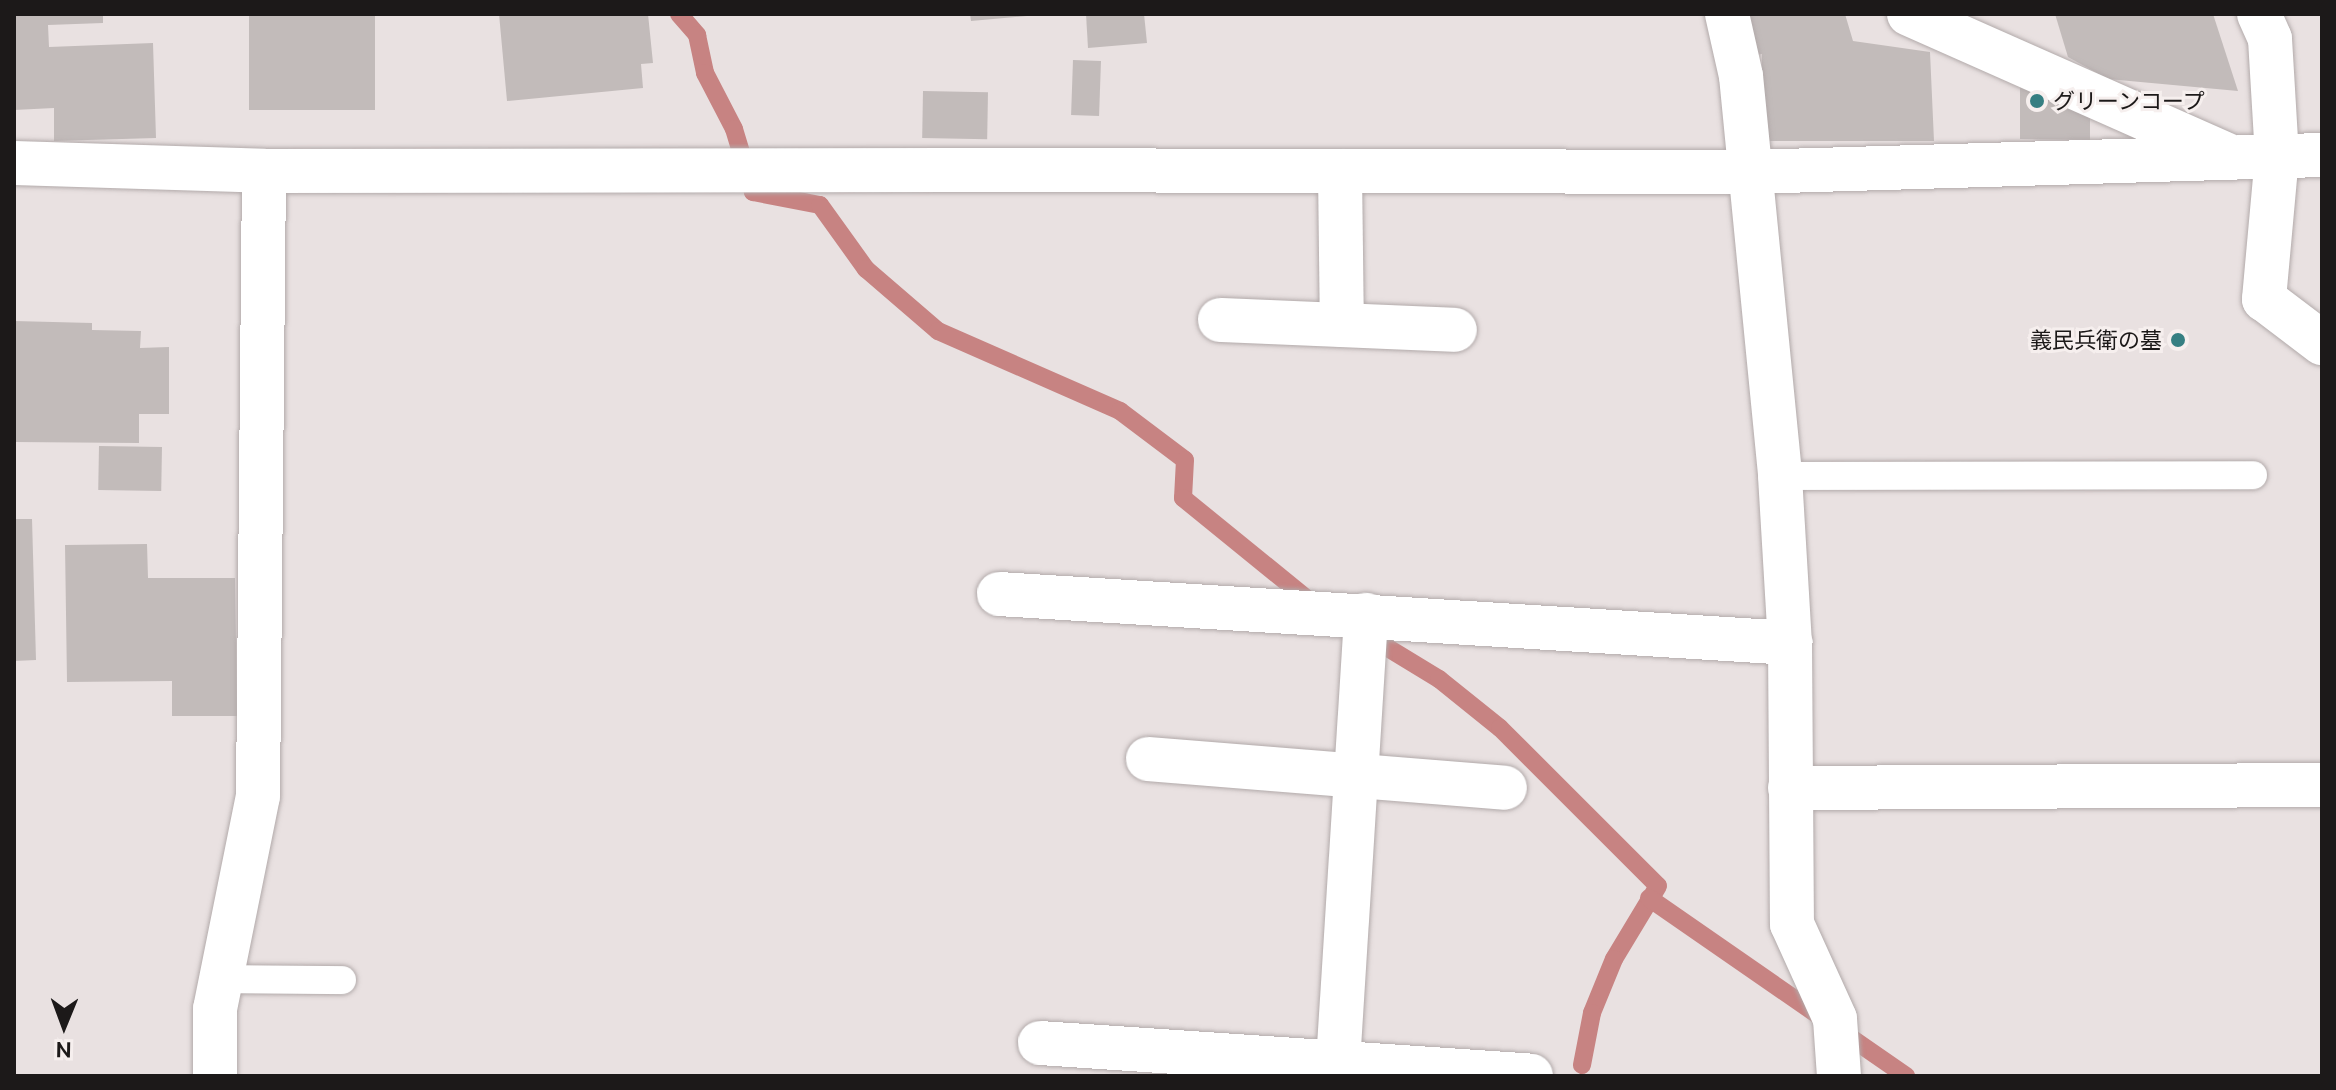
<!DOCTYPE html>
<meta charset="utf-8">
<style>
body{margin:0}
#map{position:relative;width:2336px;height:1090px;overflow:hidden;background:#e9e1e1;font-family:Ubuntu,"Noto Sans JP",sans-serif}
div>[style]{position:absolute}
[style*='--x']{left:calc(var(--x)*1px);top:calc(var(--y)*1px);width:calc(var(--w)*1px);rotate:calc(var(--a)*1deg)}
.stream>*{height:18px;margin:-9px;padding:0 9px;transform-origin:9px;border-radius:9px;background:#c78382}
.building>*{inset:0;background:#c2bbba;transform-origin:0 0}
.roads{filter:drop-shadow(0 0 2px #b2aaaa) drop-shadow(0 0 2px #b2aaaa)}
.lane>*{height:28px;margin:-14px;padding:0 14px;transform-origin:14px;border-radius:14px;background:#fff}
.street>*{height:44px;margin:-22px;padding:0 22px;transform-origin:22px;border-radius:22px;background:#fff}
.secondary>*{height:44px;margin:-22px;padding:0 22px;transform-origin:22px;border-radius:22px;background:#fff}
.dots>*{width:22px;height:22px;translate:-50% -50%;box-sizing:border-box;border:4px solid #f6efee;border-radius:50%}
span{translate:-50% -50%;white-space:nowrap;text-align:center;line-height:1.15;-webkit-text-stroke:6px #f6efee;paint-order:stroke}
.poi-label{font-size:22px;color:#1c1919}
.left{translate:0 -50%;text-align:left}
.right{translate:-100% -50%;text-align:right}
.frame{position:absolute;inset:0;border:16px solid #1c1919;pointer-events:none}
.north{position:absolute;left:24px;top:986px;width:80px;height:80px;-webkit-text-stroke:6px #f6efee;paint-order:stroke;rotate:181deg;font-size:22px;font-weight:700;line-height:32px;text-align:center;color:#1c1919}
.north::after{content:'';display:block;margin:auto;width:28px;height:36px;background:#1c1919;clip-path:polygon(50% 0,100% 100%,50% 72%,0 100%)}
</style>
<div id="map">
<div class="stream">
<i style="--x:679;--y:14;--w:28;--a:49"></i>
<i style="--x:697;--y:35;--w:39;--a:78"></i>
<i style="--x:705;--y:73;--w:63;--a:62.6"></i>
<i style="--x:734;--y:129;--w:66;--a:73.2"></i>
<i style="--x:753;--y:192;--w:68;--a:11"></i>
<i style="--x:820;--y:205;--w:79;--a:54.3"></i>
<i style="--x:866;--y:269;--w:95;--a:40.7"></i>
<i style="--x:938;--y:331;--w:199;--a:23.7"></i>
<i style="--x:1120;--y:411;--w:81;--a:37"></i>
<i style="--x:1185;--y:460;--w:38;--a:93"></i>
<i style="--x:1183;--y:498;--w:166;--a:39.1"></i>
<i style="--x:1365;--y:634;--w:87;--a:31.3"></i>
<i style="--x:1439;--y:679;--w:78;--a:38.8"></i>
<i style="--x:1500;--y:728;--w:223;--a:45"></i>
<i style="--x:1658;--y:886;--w:85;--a:121.1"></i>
<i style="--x:1614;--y:959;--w:58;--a:112.2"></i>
<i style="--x:1592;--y:1013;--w:53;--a:100.9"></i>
<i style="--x:1649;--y:898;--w:313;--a:34.7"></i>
</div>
<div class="building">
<i style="clip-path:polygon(14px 14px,103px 14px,103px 23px,48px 25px,49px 47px,153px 43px,156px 138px,54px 141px,54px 108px,14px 110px)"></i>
<i style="left:249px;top:14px;width:126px;height:96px"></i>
<i style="clip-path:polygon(499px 14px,648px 14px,653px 63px,641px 64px,643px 88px,507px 101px)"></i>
<i style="clip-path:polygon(970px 14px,1027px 14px,1027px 16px,971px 21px)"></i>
<i style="clip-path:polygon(1086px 14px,1144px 14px,1147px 43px,1088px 48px)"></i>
<i style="clip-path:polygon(1741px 14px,1845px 14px,1853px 41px,1930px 52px,1934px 141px,1761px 141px,1762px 54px,1750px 56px)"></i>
<i style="clip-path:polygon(2055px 14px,2213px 14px,2238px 91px,2108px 79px,2068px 57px)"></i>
<i style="left:1073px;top:60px;width:28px;height:55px;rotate:2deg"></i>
<i style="clip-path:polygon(2020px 86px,2090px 115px,2090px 140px,2020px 139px)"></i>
<i style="left:923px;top:91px;width:65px;height:47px;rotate:1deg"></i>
<i style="clip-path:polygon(14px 321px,92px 323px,92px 330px,141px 331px,140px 348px,169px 347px,169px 414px,139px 414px,139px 443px,14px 442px)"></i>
<i style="left:99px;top:446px;width:63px;height:44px;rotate:1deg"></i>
<i style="clip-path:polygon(14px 519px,32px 519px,36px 660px,14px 661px)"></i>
<i style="clip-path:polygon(147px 544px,148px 578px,235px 578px,237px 716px,172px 716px,172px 681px,67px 682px,65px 545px)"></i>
</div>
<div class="roads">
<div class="lane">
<i style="--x:1780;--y:476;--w:473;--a:-0.1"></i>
<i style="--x:222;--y:979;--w:120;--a:0.5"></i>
</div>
<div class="street">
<i style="--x:1727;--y:14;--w:64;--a:77.3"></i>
<i style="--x:1741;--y:76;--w:402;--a:84.4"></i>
<i style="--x:1780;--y:476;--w:167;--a:86.6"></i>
<i style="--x:1790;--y:643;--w:281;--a:89.6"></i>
<i style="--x:1792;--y:924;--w:104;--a:65.6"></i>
<i style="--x:1835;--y:1019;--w:57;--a:86"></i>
<i style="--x:1909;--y:14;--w:355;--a:23.9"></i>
<i style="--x:2259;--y:14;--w:27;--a:66"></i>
<i style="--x:2270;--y:39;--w:117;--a:86.6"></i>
<i style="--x:2277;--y:156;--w:144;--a:95.2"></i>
<i style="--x:2264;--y:299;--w:73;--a:37.2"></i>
<i style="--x:14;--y:163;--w:250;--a:1.8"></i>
<i style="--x:264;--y:171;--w:684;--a:-0.08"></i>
<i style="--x:1340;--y:171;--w:154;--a:89.3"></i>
<i style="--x:1220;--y:320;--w:235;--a:2.4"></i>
<i style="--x:999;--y:594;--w:793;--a:3.54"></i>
<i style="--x:1148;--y:759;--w:358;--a:4.6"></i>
<i style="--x:1790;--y:788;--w:532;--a:-0.32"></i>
<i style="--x:1040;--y:1043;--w:492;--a:3.8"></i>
<i style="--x:1338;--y:1063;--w:449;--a:-86.4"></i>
<i style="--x:215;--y:1076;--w:67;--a:-90"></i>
<i style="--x:215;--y:1009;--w:217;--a:-78.6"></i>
<i style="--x:258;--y:796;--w:625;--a:-89.45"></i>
</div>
<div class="secondary">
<i style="--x:948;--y:170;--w:801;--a:0.14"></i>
<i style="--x:1749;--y:172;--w:573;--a:-1.7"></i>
</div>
</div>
<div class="dots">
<i style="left:2037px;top:101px;background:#367f82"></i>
<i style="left:2178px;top:340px;background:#367f82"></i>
</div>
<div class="poi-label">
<span class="left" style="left:2053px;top:101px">グリーンコープ</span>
<span class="right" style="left:2162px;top:340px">義民兵衛の墓</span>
</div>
<div class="frame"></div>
<div class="north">N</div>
</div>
